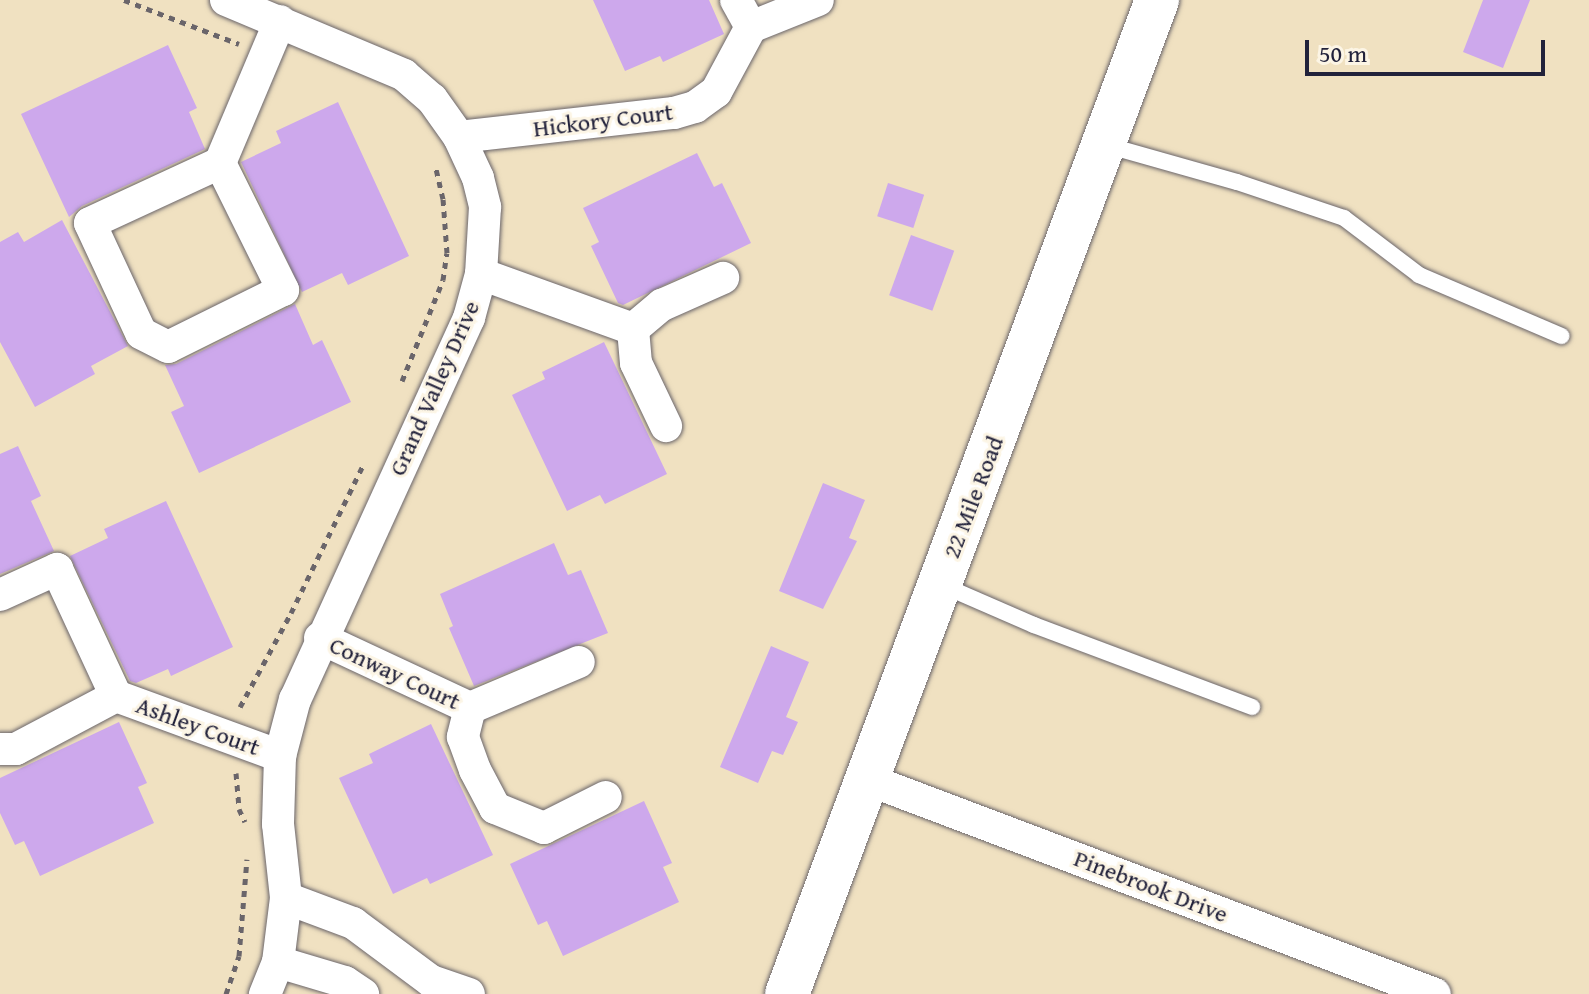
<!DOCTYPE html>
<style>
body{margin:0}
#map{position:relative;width:1589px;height:994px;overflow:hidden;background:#f0e1c1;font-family:"Gentium Book Plus",serif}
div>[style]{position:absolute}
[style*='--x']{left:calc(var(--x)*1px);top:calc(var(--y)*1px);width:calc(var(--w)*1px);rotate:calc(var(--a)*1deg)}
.building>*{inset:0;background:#cda8ec;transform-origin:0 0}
.path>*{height:5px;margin-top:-2.5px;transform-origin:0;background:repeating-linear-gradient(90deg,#6a656a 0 6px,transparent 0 12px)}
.roads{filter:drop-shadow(0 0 2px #6a656a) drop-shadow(0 0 2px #6a656a)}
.lane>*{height:16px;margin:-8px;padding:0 8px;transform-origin:8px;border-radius:8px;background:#fff}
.street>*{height:32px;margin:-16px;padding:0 16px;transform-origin:16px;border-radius:16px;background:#fff}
.secondary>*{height:44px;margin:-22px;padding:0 22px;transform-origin:22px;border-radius:22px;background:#fff}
span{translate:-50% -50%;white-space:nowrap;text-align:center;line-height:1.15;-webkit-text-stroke:6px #fcf5e5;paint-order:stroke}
.street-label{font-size:24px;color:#22223b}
.scale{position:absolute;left:1305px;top:40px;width:240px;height:36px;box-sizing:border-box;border:4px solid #22223b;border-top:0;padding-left:10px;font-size:24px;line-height:28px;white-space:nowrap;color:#22223b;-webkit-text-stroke:6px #fcf5e5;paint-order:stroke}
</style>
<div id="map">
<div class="building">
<i style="clip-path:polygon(593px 0,709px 0,724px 34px,663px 62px,660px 56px,625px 71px)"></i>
<i style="clip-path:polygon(1483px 0,1530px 0,1503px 68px,1463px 52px)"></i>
<i style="clip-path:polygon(168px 45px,197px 108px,189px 112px,205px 149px,82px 206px,69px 217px,21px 114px)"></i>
<i style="clip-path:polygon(338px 102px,409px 256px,348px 285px,342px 273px,302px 292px,241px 162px,281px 143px,276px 131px)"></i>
<i style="clip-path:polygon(697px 153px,714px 187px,722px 183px,751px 243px,623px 305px,618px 303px,591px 246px,599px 242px,583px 208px)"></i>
<i style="left:888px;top:183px;width:38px;height:35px;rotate:18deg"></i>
<i style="clip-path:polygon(62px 220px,128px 346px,91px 366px,95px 374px,35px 407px,0 342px,0 242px,18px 232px,24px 242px)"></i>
<i style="left:911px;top:235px;width:46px;height:64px;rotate:20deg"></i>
<i style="clip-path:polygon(295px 304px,313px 345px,322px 340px,351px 402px,199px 473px,171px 412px,184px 406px,165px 365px,176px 364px)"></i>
<i style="clip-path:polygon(604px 342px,667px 474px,605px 504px,600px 495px,567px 511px,512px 395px,545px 379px,542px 372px)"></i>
<i style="clip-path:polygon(18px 446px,41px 496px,31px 501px,54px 551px,0 574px,0 454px)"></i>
<i style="clip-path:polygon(823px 483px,865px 500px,849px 538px,857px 541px,823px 609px,779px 591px)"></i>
<i style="clip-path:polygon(166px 501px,233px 647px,171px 676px,168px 669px,136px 683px,130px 681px,70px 556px,108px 538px,104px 529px)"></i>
<i style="clip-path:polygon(554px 543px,568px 575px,581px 570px,608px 633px,474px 686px,449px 628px,453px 626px,440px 594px)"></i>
<i style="clip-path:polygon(771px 646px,809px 662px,786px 717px,798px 722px,783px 755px,772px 751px,758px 783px,720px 767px)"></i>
<i style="clip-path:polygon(119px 722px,147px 783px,138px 787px,154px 823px,40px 876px,24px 841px,15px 845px,0 813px,0 778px)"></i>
<i style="clip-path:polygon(431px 724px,493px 855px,430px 884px,427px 878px,393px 894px,339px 778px,373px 763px,369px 754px)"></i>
<i style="clip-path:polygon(644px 801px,672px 863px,663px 867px,679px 902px,563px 956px,547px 921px,538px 925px,510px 864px)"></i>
</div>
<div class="path">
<i style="--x:124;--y:0;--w:123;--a:20.9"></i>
<i style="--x:402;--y:381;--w:109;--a:-67.9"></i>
<i style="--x:443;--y:280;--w:27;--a:-82"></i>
<i style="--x:447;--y:253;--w:54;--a:-94.2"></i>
<i style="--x:443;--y:199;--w:31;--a:-103"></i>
<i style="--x:240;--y:707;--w:107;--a:-61.5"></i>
<i style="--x:291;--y:613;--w:167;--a:-64"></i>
<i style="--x:236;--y:773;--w:36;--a:85"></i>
<i style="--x:239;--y:809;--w:14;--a:65"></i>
<i style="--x:226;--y:994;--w:40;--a:-71.1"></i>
<i style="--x:239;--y:956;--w:97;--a:-85.3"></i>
</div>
<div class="roads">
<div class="lane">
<i style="--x:1106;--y:145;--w:136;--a:15.8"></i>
<i style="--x:1237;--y:182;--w:113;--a:18.6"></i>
<i style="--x:1344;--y:218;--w:94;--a:37.2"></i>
<i style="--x:1419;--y:275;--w:155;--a:23.2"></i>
<i style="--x:942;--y:585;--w:100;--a:23.5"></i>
<i style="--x:1034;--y:625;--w:233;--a:20.6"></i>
</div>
<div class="street">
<i style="--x:226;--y:0;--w:193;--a:22.8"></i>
<i style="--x:404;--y:75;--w:37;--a:41"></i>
<i style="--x:432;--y:99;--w:47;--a:54.6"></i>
<i style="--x:459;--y:137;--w:45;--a:65.1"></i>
<i style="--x:478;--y:178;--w:30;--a:76"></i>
<i style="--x:485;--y:207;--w:67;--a:93.4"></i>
<i style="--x:481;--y:274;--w:46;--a:105.3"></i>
<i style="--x:469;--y:318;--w:419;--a:114.5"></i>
<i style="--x:295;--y:699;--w:59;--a:104.7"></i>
<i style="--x:280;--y:756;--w:68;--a:91.7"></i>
<i style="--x:278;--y:824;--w:74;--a:83.8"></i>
<i style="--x:286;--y:898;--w:64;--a:97.1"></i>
<i style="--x:278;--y:962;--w:35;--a:112"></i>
<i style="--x:736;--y:0;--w:31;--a:61"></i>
<i style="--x:459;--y:137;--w:216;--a:-6.4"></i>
<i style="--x:674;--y:113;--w:22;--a:-16"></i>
<i style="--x:695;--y:107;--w:26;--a:-36"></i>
<i style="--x:716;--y:92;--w:74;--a:-61.7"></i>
<i style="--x:751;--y:27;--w:72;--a:-21.9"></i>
<i style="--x:220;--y:163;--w:142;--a:63.6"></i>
<i style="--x:283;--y:290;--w:128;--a:153.6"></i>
<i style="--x:168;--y:347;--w:30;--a:-153"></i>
<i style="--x:141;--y:333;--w:121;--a:-114.9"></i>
<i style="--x:90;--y:223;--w:143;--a:-24.8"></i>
<i style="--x:220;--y:163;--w:154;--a:-67.1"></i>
<i style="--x:481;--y:274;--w:162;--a:19.9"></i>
<i style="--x:633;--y:329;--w:34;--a:85"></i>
<i style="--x:636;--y:363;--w:70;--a:64.5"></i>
<i style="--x:633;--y:329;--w:38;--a:-40"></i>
<i style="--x:662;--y:305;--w:67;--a:-23.9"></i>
<i style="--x:0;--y:595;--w:63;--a:-24.5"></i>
<i style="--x:57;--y:569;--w:140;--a:65.1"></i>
<i style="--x:116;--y:696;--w:175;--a:20.1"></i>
<i style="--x:320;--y:638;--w:166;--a:25"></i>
<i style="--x:470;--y:708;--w:118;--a:-22.9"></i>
<i style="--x:470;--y:708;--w:30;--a:104"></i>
<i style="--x:463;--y:737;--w:35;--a:70"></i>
<i style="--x:475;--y:770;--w:43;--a:62.2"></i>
<i style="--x:495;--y:808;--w:53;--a:22.2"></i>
<i style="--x:544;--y:828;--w:69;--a:-26.6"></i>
<i style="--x:0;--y:749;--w:16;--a:0"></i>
<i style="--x:16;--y:749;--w:113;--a:-27.9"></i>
<i style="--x:866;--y:779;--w:608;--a:20.7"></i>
<i style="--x:286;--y:898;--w:72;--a:20.5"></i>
<i style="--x:353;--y:923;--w:97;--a:36.6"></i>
<i style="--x:431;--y:981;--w:40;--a:18.9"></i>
<i style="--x:278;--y:962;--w:70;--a:16.6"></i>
<i style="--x:345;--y:982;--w:22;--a:34"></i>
</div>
<div class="secondary">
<i style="--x:787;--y:994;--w:1061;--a:-69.58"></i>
</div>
</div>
<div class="street-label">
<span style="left:603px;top:120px;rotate:-7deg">Hickory Court</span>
<span style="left:434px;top:388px;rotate:-66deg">Grand Valley Drive</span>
<span style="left:973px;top:497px;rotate:-69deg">22 Mile Road</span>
<span style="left:395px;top:673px;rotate:25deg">Conway Court</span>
<span style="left:198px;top:726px;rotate:20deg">Ashley Court</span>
<span style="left:1151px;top:886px;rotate:21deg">Pinebrook Drive</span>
</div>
<div class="scale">50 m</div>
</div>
